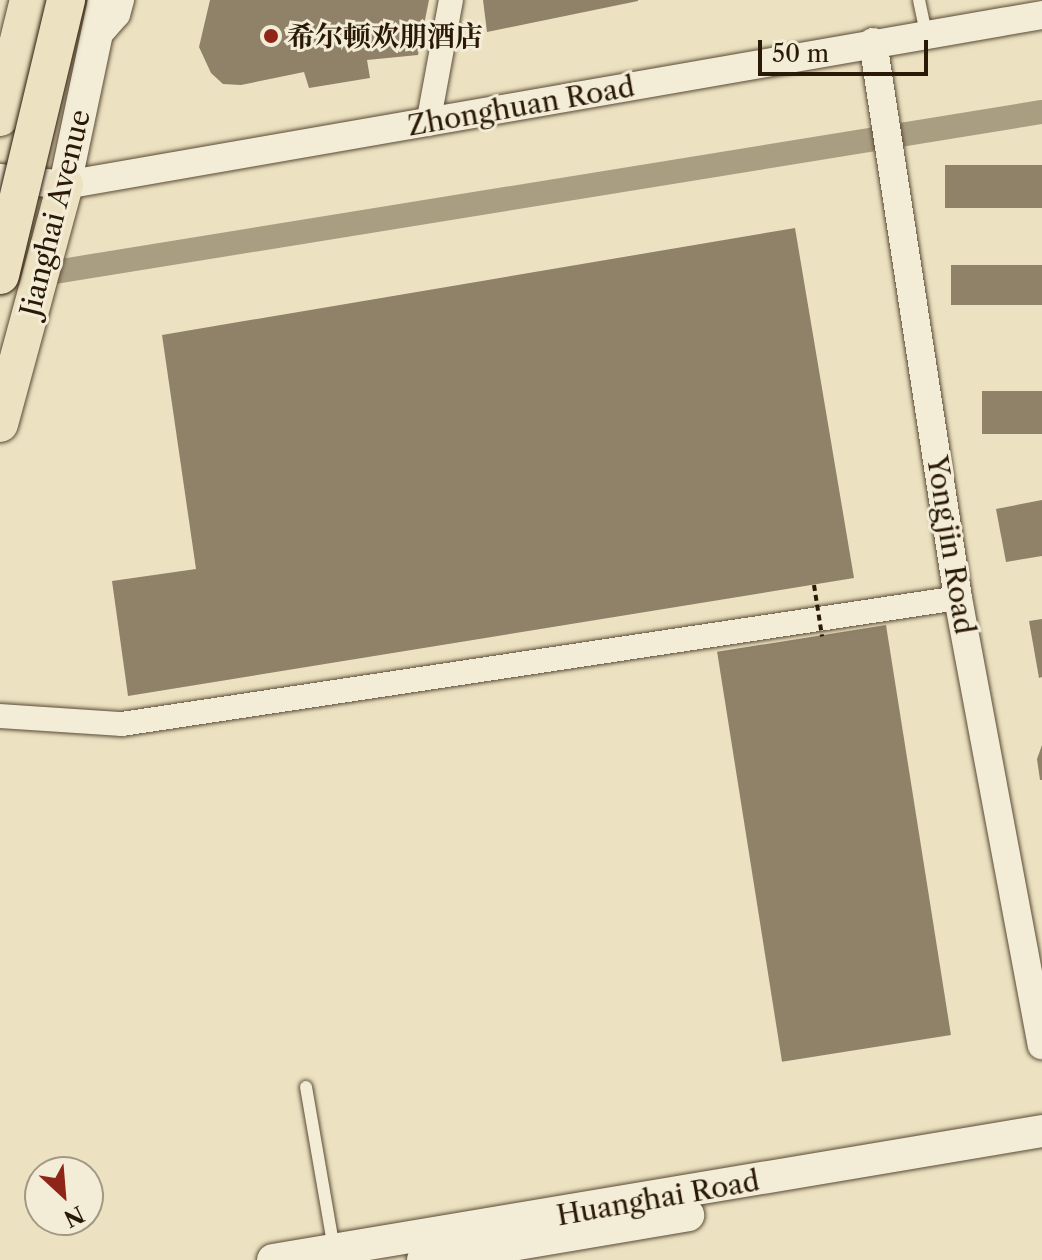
<!DOCTYPE html>
<meta charset="utf-8">
<style>
body{margin:0}
#map{position:relative;width:1042px;height:1260px;overflow:hidden;background:#ece2c1;font-family:"Libre Caslon Text","Noto Serif SC",serif}
div>[style]{position:absolute}
[style*='--x']{left:calc(var(--x)*1px);top:calc(var(--y)*1px);width:calc(var(--w)*1px);rotate:calc(var(--a)*1deg)}
.canal>*{height:24px;margin:-12px;padding:0 12px;transform-origin:12px;border-radius:12px;background:#aa9e82}
.building>*{inset:0;background:#8f8268;transform-origin:0 0}
.roads{filter:drop-shadow(0 0 2px #5a4b36) drop-shadow(0 0 2px #5a4b36)}
.service>*{height:12px;margin:-6px;padding:0 6px;transform-origin:6px;border-radius:6px;background:#f3ecd7}
.minor>*{height:24px;margin:-12px;padding:0 12px;transform-origin:12px;border-radius:12px;background:#f3ecd7}
.tertiary>*{height:28px;margin:-14px;padding:0 14px;transform-origin:14px;border-radius:14px;background:#f3ecd7}
.secondary>*{height:32px;margin:-16px;padding:0 16px;transform-origin:16px;border-radius:16px;background:#f3ecd7}
.primary>*{height:36px;margin:-18px;padding:0 18px;transform-origin:18px;border-radius:18px;background:#ece2c1}
.trunk>*{height:38px;margin:-19px;padding:0 19px;transform-origin:19px;border-radius:19px;background:#ece2c1}
.path-bridge>*{height:4px;margin-top:-2px;transform-origin:0;background:repeating-linear-gradient(90deg,#2a1907 0 6px,transparent 0 10px)}
.bridges{filter:drop-shadow(0 0 2px #2a1907) drop-shadow(0 0 2px #2a1907)}
.trunk-bridge>*{height:38px;margin:-19px;padding:0 19px;transform-origin:19px;border-radius:19px;background:#ece2c1}
.dots>*{width:22px;height:22px;translate:-50% -50%;box-sizing:border-box;border:4px solid #f3ecd7;border-radius:50%}
span{translate:-50% -50%;white-space:nowrap;text-align:center;line-height:1.15;-webkit-text-stroke:6px #f3ecd7;paint-order:stroke}
.poi-label{font-size:28px;color:#2a1907;font-weight:700}
.left{translate:0 -50%;text-align:left}
.street-label{font-size:28px;color:#2a1907}
.north{position:absolute;left:24px;top:1156px;width:80px;height:80px;box-sizing:border-box;background:#f3ecd7;border:2px solid #a39884;border-radius:50%;rotate:154deg;font-size:22px;font-weight:700;line-height:32px;text-align:center;color:#2a1907}
.north::after{content:'';display:block;margin:auto;width:28px;height:36px;background:#8f2418;clip-path:polygon(50% 0,100% 100%,50% 72%,0 100%)}
.scale{position:absolute;left:758px;top:40px;width:170px;height:36px;box-sizing:border-box;border:4px solid #2a1907;border-top:0;padding-left:10px;font-size:24px;line-height:28px;white-space:nowrap;color:#2a1907;-webkit-text-stroke:6px #f3ecd7;paint-order:stroke}
</style>
<div id="map">
<div class="canal">
<i style="--x:55;--y:272;--w:1000;--a:-9.21"></i>
</div>
<div class="building">
<i style="clip-path:polygon(210px 0,429px 0,418px 55px,367px 60px,370px 78px,309px 88px,304px 72px,241px 85px,223px 84px,211px 73px,199px 47px)"></i>
<i style="clip-path:polygon(483px 0,638px 0,638px 1px,487px 32px)"></i>
<i style="left:1042px;top:165px;width:43px;height:97px;rotate:90deg"></i>
<i style="clip-path:polygon(795px 228px,854px 578px,128px 696px,112px 581px,196px 569px,162px 335px)"></i>
<i style="left:1042px;top:265px;width:40px;height:91px;rotate:90deg"></i>
<i style="left:1042px;top:391px;width:43px;height:60px;rotate:90deg"></i>
<i style="clip-path:polygon(1042px 500px,1042px 556px,1006px 562px,996px 509px)"></i>
<i style="clip-path:polygon(1042px 619px,1042px 677px,1039px 678px,1029px 621px)"></i>
<i style="left:886px;top:625px;width:415px;height:171px;rotate:81deg"></i>
<i style="clip-path:polygon(1042px 745px,1042px 780px,1040px 780px,1037px 759px)"></i>
</div>
<div class="roads">
<div class="service">
<i style="--x:919;--y:0;--w:33;--a:78"></i>
<i style="--x:306;--y:1087;--w:164;--a:80.2"></i>
</div>
<div class="minor">
<i style="--x:96;--y:40;--w:33;--a:-49"></i>
<i style="--x:118;--y:15;--w:16;--a:-75"></i>
<i style="--x:428;--y:124;--w:126;--a:-79.5"></i>
<i style="--x:0;--y:716;--w:122;--a:3.8"></i>
<i style="--x:122;--y:724;--w:845;--a:-8.57"></i>
</div>
<div class="tertiary">
<i style="--x:873;--y:42;--w:562;--a:81.31"></i>
<i style="--x:958;--y:598;--w:455;--a:79.4"></i>
<i style="--x:0;--y:178;--w:65;--a:6.1"></i>
<i style="--x:65;--y:185;--w:992;--a:-9.87"></i>
</div>
<div class="secondary">
<i style="--x:65;--y:185;--w:189;--a:-78.1"></i>
<i style="--x:273;--y:1260;--w:780;--a:-9.52"></i>
<i style="--x:423;--y:1260;--w:269;--a:-9.6"></i>
</div>
<div class="primary">
<i style="--x:0;--y:424;--w:248;--a:-74.8"></i>
</div>
<div class="trunk">
<i style="--x:0;--y:117;--w:121;--a:-76.1"></i>
</div>
</div>
<div class="path-bridge">
<i style="--x:814;--y:585;--w:52;--a:81.1"></i>
</div>
<div class="bridges">
<div class="trunk-bridge">
<i style="--x:0;--y:275;--w:283;--a:-76.5"></i>
</div>
</div>
<div class="dots">
<i style="left:271px;top:36px;background:#8f2418"></i>
</div>
<div class="poi-label">
<span class="left" style="left:287px;top:36px">希尔顿欢朋酒店</span>
</div>
<div class="street-label">
<span style="left:521px;top:106px;rotate:-10deg">Zhonghuan Road</span>
<span style="left:55px;top:213px;rotate:-76deg">Jianghai Avenue</span>
<span style="left:951px;top:545px;rotate:81deg">Yongjin Road</span>
<span style="left:658px;top:1198px;rotate:-10deg">Huanghai Road</span>
</div>
<div class="north">N</div>
<div class="scale">50 m</div>
</div>
